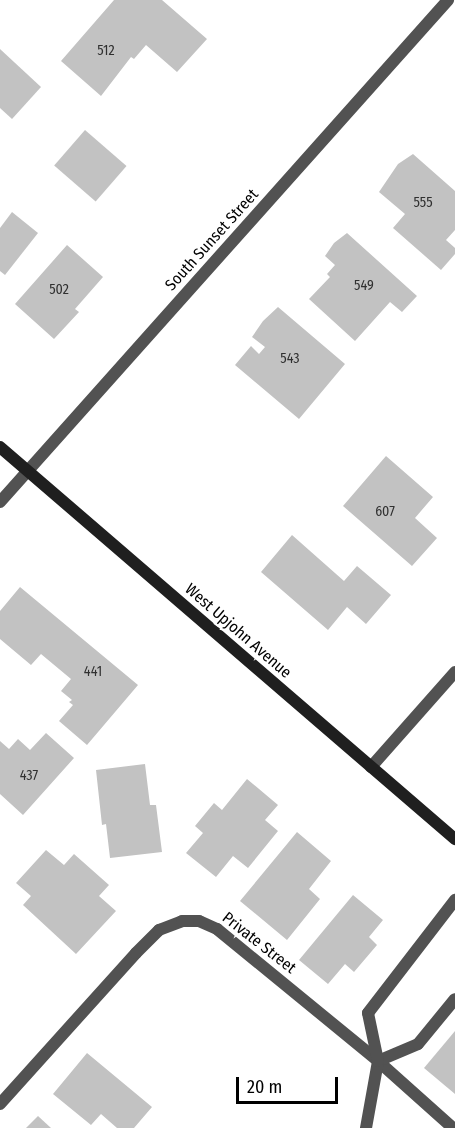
<!DOCTYPE html>
<style>
body{margin:0}
#map{position:relative;width:455px;height:1128px;overflow:hidden;background:#fff;font-family:"Fira Sans Condensed",sans-serif}
div>[style]{position:absolute}
[style*='--x']{left:calc(var(--x)*1px);top:calc(var(--y)*1px);width:calc(var(--w)*1px);rotate:calc(var(--a)*1deg)}
.building>*{inset:0;background:#c2c2c2;transform-origin:0 0}
.service>*{height:12px;margin:-6px;padding:0 6px;transform-origin:6px;border-radius:6px;background:#525252}
.minor>*{height:12px;margin:-6px;padding:0 6px;transform-origin:6px;border-radius:6px;background:#525252}
.secondary>*{height:12px;margin:-6px;padding:0 6px;transform-origin:6px;border-radius:6px;background:#1f1f1f}
span{translate:-50% -50%;white-space:nowrap;text-align:center;line-height:1.15;-webkit-text-stroke:4.5px #fff;paint-order:stroke}
.number-label{font-size:14px;color:#303030}
.number-label span{-webkit-text-stroke-width:0}
.street-label{font-size:16px;color:#000}
.scale{position:absolute;left:236px;top:1077px;width:102px;height:27px;box-sizing:border-box;border:3px solid #000;border-top:0;padding-left:8px;font-size:18px;line-height:21px;white-space:nowrap;color:#000;-webkit-text-stroke:4px #fff;paint-order:stroke}
</style>
<div id="map">
<div class="building">
<i style="clip-path:polygon(114px 0,162px 0,207px 39px,177px 72px,146px 45px,134px 59px,131px 57px,101px 96px,61px 61px)"></i>
<i style="clip-path:polygon(0 49px,41px 87px,12px 119px,0 108px)"></i>
<i style="left:85px;top:130px;width:55px;height:47px;rotate:41deg"></i>
<i style="clip-path:polygon(413px 154px,455px 191px,455px 230px,446px 240px,455px 248px,455px 254px,441px 270px,393px 228px,405px 214px,379px 192px,398px 164px)"></i>
<i style="clip-path:polygon(12px 212px,38px 233px,5px 275px,0 271px,0 228px)"></i>
<i style="clip-path:polygon(347px 233px,417px 296px,402px 312px,390px 302px,355px 341px,309px 299px,330px 277px,327px 274px,335px 265px,325px 256px,334px 243px)"></i>
<i style="clip-path:polygon(67px 245px,103px 277px,75px 309px,79px 312px,54px 339px,15px 304px)"></i>
<i style="clip-path:polygon(278px 307px,345px 364px,299px 419px,235px 365px,251px 346px,259px 354px,265px 347px,252px 337px,263px 321px)"></i>
<i style="clip-path:polygon(386px 456px,433px 497px,415px 518px,437px 538px,412px 566px,343px 506px)"></i>
<i style="clip-path:polygon(292px 535px,344px 581px,357px 566px,391px 595px,366px 624px,347px 607px,328px 630px,261px 572px)"></i>
<i style="clip-path:polygon(20px 587px,138px 685px,87px 745px,59px 721px,73px 705px,69px 702px,72px 700px,61px 691px,71px 679px,41px 654px,31px 665px,0 639px,0 611px)"></i>
<i style="clip-path:polygon(46px 733px,74px 758px,23px 815px,0 794px,0 741px,9px 749px,18px 739px,30px 750px)"></i>
<i style="clip-path:polygon(145px 764px,150px 805px,156px 805px,162px 852px,110px 858px,106px 824px,102px 825px,96px 770px)"></i>
<i style="clip-path:polygon(247px 779px,278px 805px,265px 820px,278px 831px,248px 868px,233px 856px,216px 877px,186px 853px,203px 833px,195px 826px,214px 803px,222px 810px)"></i>
<i style="clip-path:polygon(297px 832px,331px 861px,309px 889px,320px 899px,287px 940px,240px 901px)"></i>
<i style="clip-path:polygon(46px 850px,64px 865px,74px 854px,109px 885px,99px 896px,116px 911px,76px 954px,23px 905px,31px 896px,16px 883px)"></i>
<i style="clip-path:polygon(353px 895px,383px 920px,369px 937px,377px 945px,354px 972px,345px 964px,328px 984px,299px 960px)"></i>
<i style="clip-path:polygon(455px 1031px,455px 1094px,424px 1068px)"></i>
<i style="clip-path:polygon(87px 1053px,152px 1107px,134px 1128px,117px 1128px,101px 1114px,91px 1125px,53px 1094px)"></i>
<i style="clip-path:polygon(38px 1116px,51px 1128px,26px 1128px)"></i>
</div>
<div class="service">
<i style="--x:0;--y:1104;--w:203;--a:-48"></i>
<i style="--x:136;--y:953;--w:33;--a:-45"></i>
<i style="--x:159;--y:930;--w:25;--a:-21"></i>
<i style="--x:182;--y:921;--w:17;--a:0"></i>
<i style="--x:199;--y:921;--w:20;--a:24"></i>
<i style="--x:217;--y:929;--w:208;--a:39.3"></i>
<i style="--x:378;--y:1061;--w:101;--a:41.8"></i>
</div>
<div class="minor">
<i style="--x:0;--y:502;--w:673;--a:-48.25"></i>
<i style="--x:371;--y:767;--w:127;--a:-48.5"></i>
<i style="--x:378;--y:1061;--w:43;--a:-23"></i>
<i style="--x:418;--y:1044;--w:58;--a:-50.6"></i>
<i style="--x:366;--y:1128;--w:68;--a:-79.8"></i>
<i style="--x:378;--y:1061;--w:49;--a:-101.8"></i>
<i style="--x:368;--y:1013;--w:143;--a:-52.4"></i>
</div>
<div class="secondary">
<i style="--x:0;--y:447;--w:601;--a:40.75"></i>
</div>
<div class="number-label">
<span style="left:106px;top:51px">512</span>
<span style="left:423px;top:203px">555</span>
<span style="left:364px;top:286px">549</span>
<span style="left:59px;top:290px">502</span>
<span style="left:290px;top:359px">543</span>
<span style="left:385px;top:512px">607</span>
<span style="left:93px;top:672px">441</span>
<span style="left:29px;top:776px">437</span>
</div>
<div class="street-label">
<span style="left:212px;top:240px;rotate:-48deg">South Sunset Street</span>
<span style="left:238px;top:631px;rotate:41deg">West Upjohn Avenue</span>
<span style="left:259px;top:943px;rotate:38deg">Private Street</span>
</div>
<div class="scale">20 m</div>
</div>
